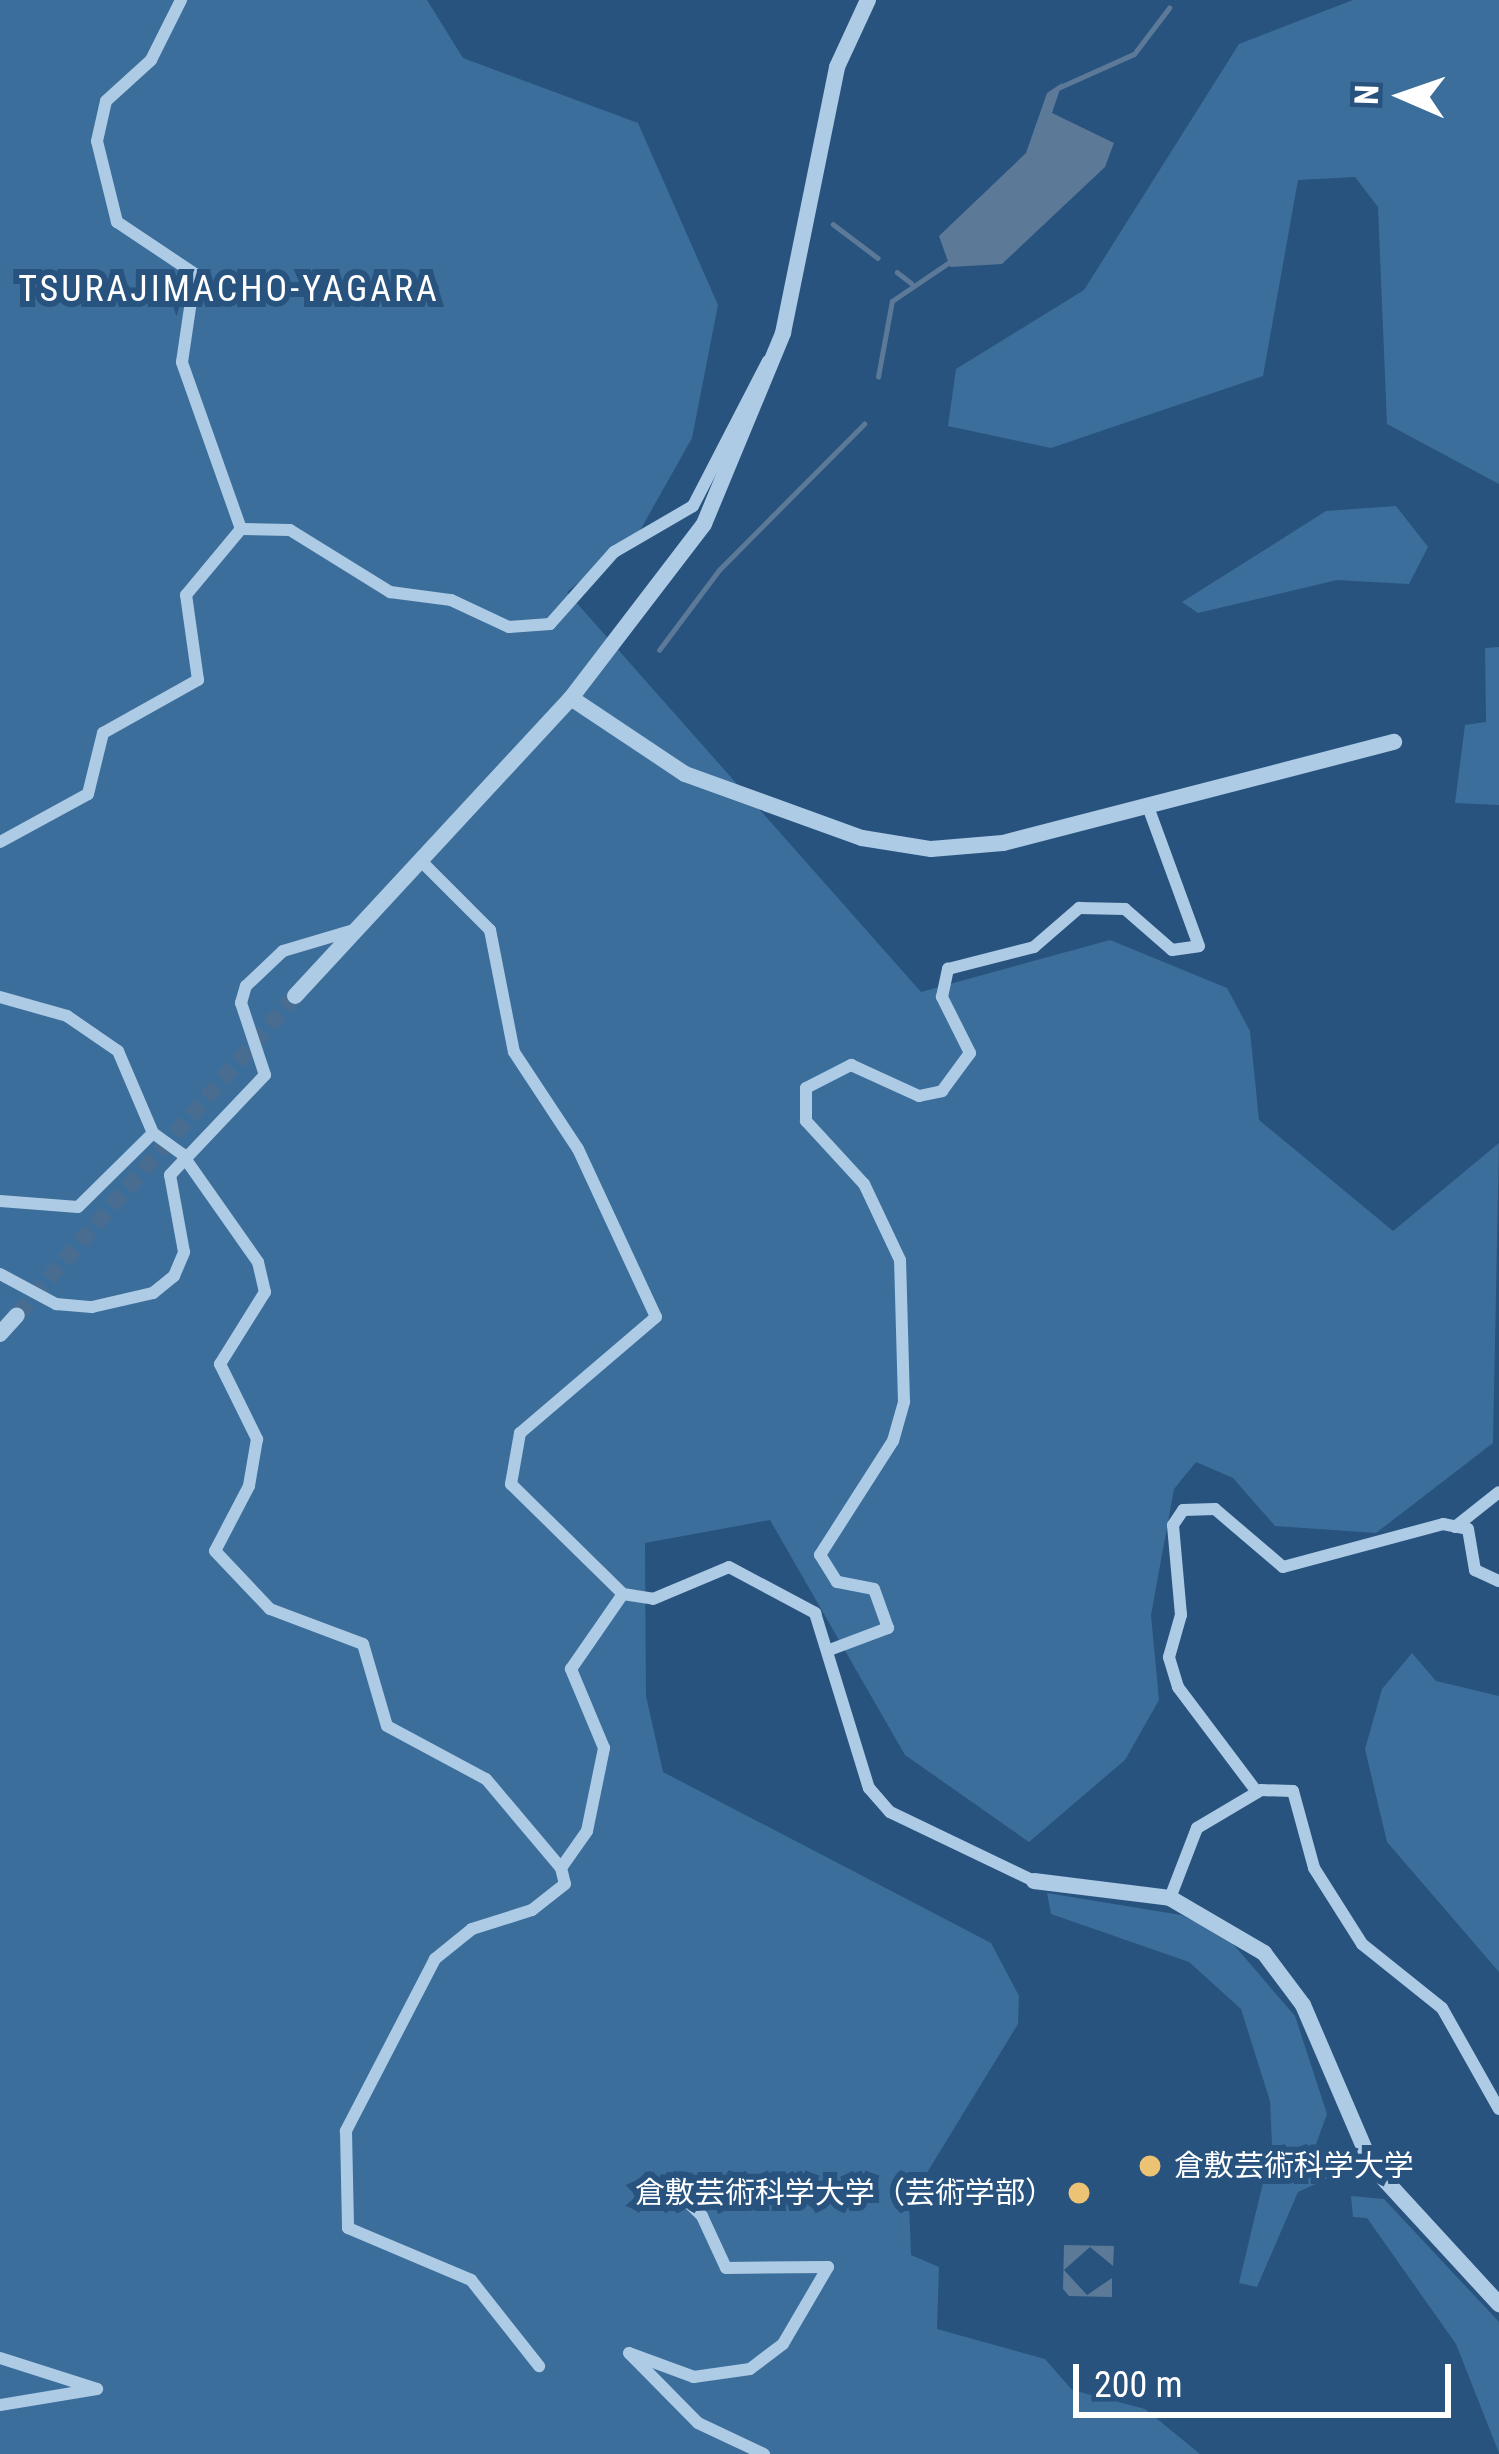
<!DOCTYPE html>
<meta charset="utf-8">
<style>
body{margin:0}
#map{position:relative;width:1499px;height:2454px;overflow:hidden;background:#28537e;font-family:"Roboto Condensed","Noto Sans JP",sans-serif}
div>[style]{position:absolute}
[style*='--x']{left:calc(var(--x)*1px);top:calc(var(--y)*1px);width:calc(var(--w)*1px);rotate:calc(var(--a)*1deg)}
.green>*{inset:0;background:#3c6e9b}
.water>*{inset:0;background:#5c7a98}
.stream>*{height:4.5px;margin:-2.25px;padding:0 2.25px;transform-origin:2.25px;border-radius:2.25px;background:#5c7a98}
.tertiary-tunnel>*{height:16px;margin-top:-8px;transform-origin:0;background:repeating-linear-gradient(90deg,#486d91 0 16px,transparent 0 24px)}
.minor>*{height:12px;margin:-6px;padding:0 6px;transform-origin:6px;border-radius:6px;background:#aecbe5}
.tertiary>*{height:16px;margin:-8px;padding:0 8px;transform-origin:8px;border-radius:8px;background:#aecbe5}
.dots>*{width:33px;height:33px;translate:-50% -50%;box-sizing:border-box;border:6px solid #28537e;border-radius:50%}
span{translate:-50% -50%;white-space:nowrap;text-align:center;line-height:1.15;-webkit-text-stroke:12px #28537e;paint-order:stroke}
.poi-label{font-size:30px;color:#fff}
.left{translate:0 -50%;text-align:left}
.right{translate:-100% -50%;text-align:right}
.quarter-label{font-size:36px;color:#fff;letter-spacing:3px}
.north{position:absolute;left:1343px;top:36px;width:120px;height:120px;-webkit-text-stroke:9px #28537e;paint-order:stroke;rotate:272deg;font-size:33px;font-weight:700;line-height:48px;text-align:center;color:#fff}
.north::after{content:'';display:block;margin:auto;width:42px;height:54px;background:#fff;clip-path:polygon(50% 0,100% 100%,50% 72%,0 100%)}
.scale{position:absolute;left:1073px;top:2364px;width:378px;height:54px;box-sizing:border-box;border:6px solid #fff;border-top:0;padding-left:15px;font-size:36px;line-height:42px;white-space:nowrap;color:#fff;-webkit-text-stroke:9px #28537e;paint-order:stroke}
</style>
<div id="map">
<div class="green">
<i style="clip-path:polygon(0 0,427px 0,463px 58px,638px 123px,718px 305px,692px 438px,638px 534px,567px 592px,921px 992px,1110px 940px,1227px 988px,1250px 1031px,1259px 1120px,1393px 1231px,1499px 1143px,1493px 1443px,1376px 1533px,1275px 1526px,1233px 1478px,1196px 1462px,1174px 1489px,1151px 1615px,1159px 1700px,1125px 1760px,1029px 1842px,905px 1755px,770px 1520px,645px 1543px,646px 1696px,663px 1772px,991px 1943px,1019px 1996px,1018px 2024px,909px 2202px,911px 2255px,939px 2267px,937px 2329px,1045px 2359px,1072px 2390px,1145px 2409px,1200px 2454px,0 2454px)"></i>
<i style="clip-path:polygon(1353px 0,1499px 0,1499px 484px,1387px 424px,1378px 207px,1355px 177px,1298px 180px,1263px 376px,1051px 448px,948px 426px,956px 369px,1084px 290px,1239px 44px)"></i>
<i style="clip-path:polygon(1396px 506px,1428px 547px,1409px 584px,1337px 580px,1198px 613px,1182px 602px,1326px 511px)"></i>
<i style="clip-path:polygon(1499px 647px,1499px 805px,1455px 803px,1465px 725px,1486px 722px,1485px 648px)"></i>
<i style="clip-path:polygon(1412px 1653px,1436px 1681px,1499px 1696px,1499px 1972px,1387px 1842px,1365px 1749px,1382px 1689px)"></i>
<i style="clip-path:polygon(1047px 1893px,1181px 1915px,1227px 1937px,1295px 2016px,1327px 2114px,1304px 2177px,1331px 2177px,1298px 2192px,1257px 2287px,1239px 2283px,1272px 2145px,1270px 2101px,1241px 2009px,1189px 1962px,1051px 1914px)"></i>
<i style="clip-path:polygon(1351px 2196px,1384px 2199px,1499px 2322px,1499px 2453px,1456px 2344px,1367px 2218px,1353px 2217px)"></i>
</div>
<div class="water">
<i style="clip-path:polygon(1062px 83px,1052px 113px,1114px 143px,1105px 167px,1002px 264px,950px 267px,939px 236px,1026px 153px,1047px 93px)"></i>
<i style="clip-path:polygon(1064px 2245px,1114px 2246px,1113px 2266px,1090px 2247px,1064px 2270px,1087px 2295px,1112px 2278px,1112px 2297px,1069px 2296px,1063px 2289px)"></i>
</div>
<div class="stream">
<i style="--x:1058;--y:88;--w:83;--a:-24.1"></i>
<i style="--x:1134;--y:54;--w:58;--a:-52.7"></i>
<i style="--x:833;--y:224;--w:56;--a:37.1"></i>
<i style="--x:897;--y:272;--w:18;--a:38"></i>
<i style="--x:878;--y:377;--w:77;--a:-79.6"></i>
<i style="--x:892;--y:301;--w:71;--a:-34.1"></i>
<i style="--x:659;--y:650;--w:100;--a:-53.1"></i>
<i style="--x:719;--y:570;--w:206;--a:-45.2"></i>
</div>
<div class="tertiary-tunnel">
<i style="--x:17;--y:1315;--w:423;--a:-48.9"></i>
</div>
<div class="minor">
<i style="--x:241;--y:529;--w:49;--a:1.2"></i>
<i style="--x:290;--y:530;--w:118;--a:31.8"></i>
<i style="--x:390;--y:592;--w:62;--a:7.5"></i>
<i style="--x:451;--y:600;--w:64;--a:25"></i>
<i style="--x:509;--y:627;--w:41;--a:-4.2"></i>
<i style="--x:550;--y:624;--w:96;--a:-48.4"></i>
<i style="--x:614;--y:552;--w:91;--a:-30.2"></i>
<i style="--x:693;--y:506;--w:163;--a:-62.7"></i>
<i style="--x:0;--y:842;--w:100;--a:-28.6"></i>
<i style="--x:88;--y:794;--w:63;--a:-76.2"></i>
<i style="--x:103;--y:733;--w:109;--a:-29.2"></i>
<i style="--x:198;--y:680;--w:86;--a:-98"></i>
<i style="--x:186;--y:595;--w:86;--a:-50.2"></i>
<i style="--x:241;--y:529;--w:177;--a:-109.5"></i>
<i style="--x:182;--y:362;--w:89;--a:-81.6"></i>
<i style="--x:195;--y:274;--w:94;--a:-146.3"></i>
<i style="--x:117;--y:222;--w:83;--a:-103.9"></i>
<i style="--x:97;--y:141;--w:41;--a:-77.3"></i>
<i style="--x:106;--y:101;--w:61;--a:-42.3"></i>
<i style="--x:151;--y:60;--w:67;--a:-63.4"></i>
<i style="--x:422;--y:862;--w:96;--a:45"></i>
<i style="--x:490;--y:930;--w:124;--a:78.9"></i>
<i style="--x:514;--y:1052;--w:116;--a:56.6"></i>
<i style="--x:578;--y:1149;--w:185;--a:65.1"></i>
<i style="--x:656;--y:1317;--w:179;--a:139.5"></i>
<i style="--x:520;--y:1433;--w:52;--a:100"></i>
<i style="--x:511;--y:1484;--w:157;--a:44.5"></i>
<i style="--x:623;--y:1594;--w:30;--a:9"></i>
<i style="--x:653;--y:1599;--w:82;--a:-22.8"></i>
<i style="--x:729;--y:1567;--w:98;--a:28.1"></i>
<i style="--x:815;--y:1613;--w:183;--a:72.9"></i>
<i style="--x:869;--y:1788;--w:32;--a:49"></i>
<i style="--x:890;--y:1812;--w:160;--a:25.6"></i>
<i style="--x:0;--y:997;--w:70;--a:15.8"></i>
<i style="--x:67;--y:1016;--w:62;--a:34.5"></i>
<i style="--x:118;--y:1051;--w:89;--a:66.9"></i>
<i style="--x:0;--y:1201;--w:78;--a:4.4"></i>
<i style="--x:78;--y:1207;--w:105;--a:-44.6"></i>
<i style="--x:153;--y:1133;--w:36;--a:36"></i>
<i style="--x:182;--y:1154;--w:132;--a:54.9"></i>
<i style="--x:258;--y:1262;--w:31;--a:77"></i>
<i style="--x:265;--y:1292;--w:85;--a:122"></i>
<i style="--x:220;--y:1364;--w:84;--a:63.7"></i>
<i style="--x:257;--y:1439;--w:48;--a:99.7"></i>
<i style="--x:249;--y:1486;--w:73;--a:117.6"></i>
<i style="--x:215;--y:1551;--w:80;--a:46.5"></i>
<i style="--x:270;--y:1609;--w:99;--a:20.6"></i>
<i style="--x:363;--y:1644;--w:85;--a:73.7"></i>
<i style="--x:387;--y:1726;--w:112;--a:28.2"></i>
<i style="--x:486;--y:1779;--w:116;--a:49.9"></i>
<i style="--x:561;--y:1868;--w:16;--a:76"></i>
<i style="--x:565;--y:1884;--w:42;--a:141.8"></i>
<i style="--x:532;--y:1910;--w:63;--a:162.4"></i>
<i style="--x:472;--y:1929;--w:48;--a:141"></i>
<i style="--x:435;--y:1959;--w:194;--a:117.4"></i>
<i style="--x:346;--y:2131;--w:97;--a:88.8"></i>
<i style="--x:348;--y:2228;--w:134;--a:22.9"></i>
<i style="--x:471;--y:2280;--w:110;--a:51.7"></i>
<i style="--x:0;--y:1274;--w:64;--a:28.2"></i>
<i style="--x:56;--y:1304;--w:36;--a:5"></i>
<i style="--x:92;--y:1307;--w:63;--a:-12.9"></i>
<i style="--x:153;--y:1293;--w:27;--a:-39"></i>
<i style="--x:174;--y:1276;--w:26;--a:-67"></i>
<i style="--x:184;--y:1252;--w:78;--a:-100.3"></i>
<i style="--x:170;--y:1175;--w:138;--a:-46.5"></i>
<i style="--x:265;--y:1075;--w:76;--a:-108.4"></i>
<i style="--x:241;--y:1003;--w:18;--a:-74"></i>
<i style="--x:246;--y:986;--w:51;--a:-43.4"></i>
<i style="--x:283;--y:951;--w:80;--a:-16.6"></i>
<i style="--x:1455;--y:1527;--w:56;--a:-38.5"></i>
<i style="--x:832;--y:1649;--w:60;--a:-20.6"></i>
<i style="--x:888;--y:1628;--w:41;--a:-109.7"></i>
<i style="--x:874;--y:1589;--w:38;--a:-169"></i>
<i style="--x:837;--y:1582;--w:32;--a:-122"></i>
<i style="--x:820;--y:1555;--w:135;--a:-57.4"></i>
<i style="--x:893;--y:1441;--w:41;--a:-74.2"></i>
<i style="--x:904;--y:1402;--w:142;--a:-91.6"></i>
<i style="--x:900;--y:1260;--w:84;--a:-115.3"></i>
<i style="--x:864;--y:1184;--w:86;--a:-132.6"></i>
<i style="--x:806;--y:1121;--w:33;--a:-90"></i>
<i style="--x:806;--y:1088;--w:51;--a:-27.1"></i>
<i style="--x:851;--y:1065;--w:75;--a:24.5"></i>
<i style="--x:919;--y:1096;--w:24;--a:-12"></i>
<i style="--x:942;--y:1091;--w:47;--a:-53.6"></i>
<i style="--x:970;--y:1053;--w:63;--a:-116.6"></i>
<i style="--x:942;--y:997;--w:29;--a:-78"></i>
<i style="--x:948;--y:969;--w:89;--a:-14.3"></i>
<i style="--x:1034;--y:947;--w:60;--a:-40.9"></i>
<i style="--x:1079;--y:908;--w:46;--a:1.2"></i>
<i style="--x:1125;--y:909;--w:62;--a:41.1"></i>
<i style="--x:1172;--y:950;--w:27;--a:-8"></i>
<i style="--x:1199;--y:946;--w:151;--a:-110.1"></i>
<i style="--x:1257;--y:1792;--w:131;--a:-127"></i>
<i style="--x:1178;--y:1687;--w:31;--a:-107"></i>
<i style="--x:1169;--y:1657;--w:44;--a:-74.1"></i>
<i style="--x:1181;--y:1615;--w:90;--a:-95.1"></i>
<i style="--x:1173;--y:1525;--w:18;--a:-56"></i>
<i style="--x:1183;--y:1510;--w:32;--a:-2"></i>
<i style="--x:1215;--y:1509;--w:89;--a:40.5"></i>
<i style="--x:1283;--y:1567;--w:166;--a:-15"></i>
<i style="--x:1443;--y:1524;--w:25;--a:11"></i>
<i style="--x:1468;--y:1529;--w:42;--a:80.3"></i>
<i style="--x:1475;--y:1570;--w:26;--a:25"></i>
<i style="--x:561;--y:1868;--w:45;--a:-54.9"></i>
<i style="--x:587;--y:1831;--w:85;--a:-78.4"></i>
<i style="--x:604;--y:1748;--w:86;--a:-112.7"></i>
<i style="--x:571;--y:1669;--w:91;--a:-55.3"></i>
<i style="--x:1170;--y:1898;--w:75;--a:-68.9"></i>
<i style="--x:1197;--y:1828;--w:74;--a:-30.7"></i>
<i style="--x:1261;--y:1790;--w:32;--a:2"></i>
<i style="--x:1293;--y:1791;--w:80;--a:74.7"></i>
<i style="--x:1314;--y:1868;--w:90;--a:57.7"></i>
<i style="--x:1362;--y:1944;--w:102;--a:38.7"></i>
<i style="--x:1442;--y:2008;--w:116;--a:60.6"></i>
<i style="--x:670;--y:2185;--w:45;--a:44.1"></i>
<i style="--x:702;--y:2216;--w:57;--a:65.2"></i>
<i style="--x:726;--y:2268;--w:102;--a:-0.6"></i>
<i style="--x:828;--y:2267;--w:89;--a:120.3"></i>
<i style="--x:783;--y:2344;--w:41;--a:142.9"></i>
<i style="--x:750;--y:2369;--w:57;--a:171.9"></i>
<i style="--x:694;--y:2377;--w:69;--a:-159.7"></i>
<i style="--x:629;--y:2353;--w:98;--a:45.4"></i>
<i style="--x:698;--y:2423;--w:73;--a:25.2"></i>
<i style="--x:0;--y:2358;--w:102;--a:17.7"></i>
<i style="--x:0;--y:2405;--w:98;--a:-9.4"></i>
</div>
<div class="tertiary">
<i style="--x:571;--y:698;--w:137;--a:33.7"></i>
<i style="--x:685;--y:774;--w:188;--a:19.9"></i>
<i style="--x:862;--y:838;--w:70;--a:9.1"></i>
<i style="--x:931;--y:849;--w:72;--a:-4.8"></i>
<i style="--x:1003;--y:843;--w:404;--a:-14.5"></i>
<i style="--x:295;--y:996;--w:406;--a:-47.2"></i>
<i style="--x:571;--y:698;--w:219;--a:-52.6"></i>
<i style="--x:704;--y:524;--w:207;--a:-67.5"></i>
<i style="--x:783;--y:333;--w:271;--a:-78.5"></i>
<i style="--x:837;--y:67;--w:74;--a:-65.2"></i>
<i style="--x:0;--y:1334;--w:25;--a:-48"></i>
<i style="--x:1034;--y:1881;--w:137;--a:7.1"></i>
<i style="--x:1170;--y:1898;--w:109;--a:30.3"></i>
<i style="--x:1264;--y:1953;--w:65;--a:53.1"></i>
<i style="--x:1303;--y:2005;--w:175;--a:66.8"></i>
<i style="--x:1372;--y:2166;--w:188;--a:47.4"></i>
</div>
<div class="dots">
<i style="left:1150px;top:2166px;background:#ecc275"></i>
<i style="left:1079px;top:2193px;background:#ecc275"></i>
</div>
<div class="poi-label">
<span class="left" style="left:1174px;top:2166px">倉敷芸術科学大学</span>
<span class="right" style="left:1055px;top:2193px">倉敷芸術科学大学（芸術学部）</span>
</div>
<div class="quarter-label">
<span style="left:229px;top:290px">TSURAJIMACHO-YAGARA</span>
</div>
<div class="north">N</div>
<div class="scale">200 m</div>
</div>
